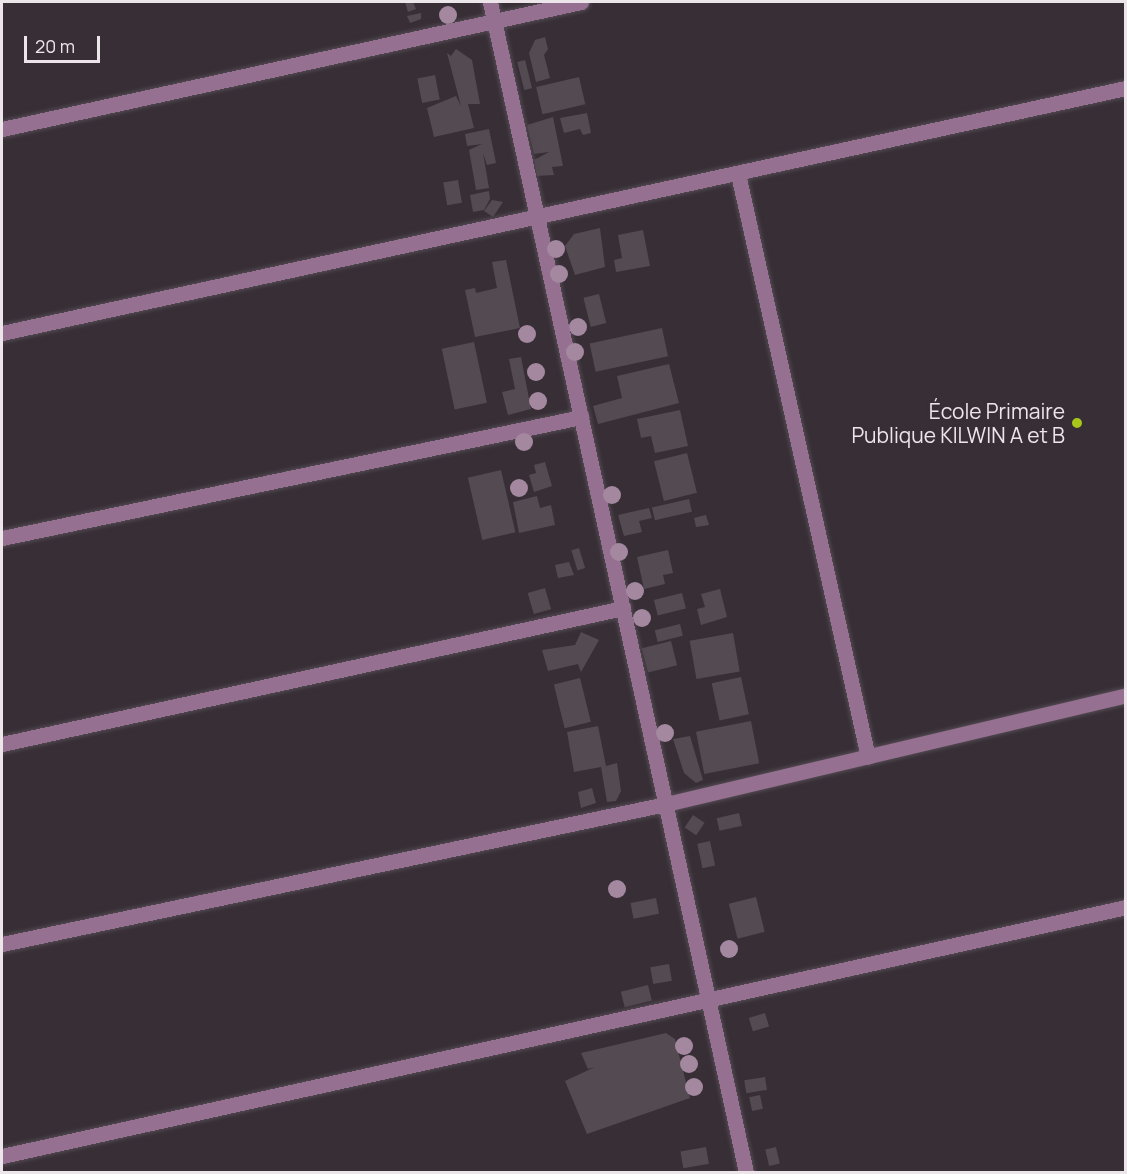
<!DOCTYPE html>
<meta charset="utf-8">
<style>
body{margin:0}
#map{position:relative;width:1127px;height:1174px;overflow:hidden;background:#372e36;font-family:Manrope,sans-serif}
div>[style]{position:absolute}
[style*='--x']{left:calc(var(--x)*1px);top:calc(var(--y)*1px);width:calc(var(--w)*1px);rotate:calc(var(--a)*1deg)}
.building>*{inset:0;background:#544a52;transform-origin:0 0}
.roads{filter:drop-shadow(0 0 2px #544b53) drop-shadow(0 0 2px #544b53)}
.minor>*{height:15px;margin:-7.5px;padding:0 7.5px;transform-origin:7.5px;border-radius:7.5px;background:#957091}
.trees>*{width:18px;height:18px;margin:-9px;border-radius:50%;background:#a388a0}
.dots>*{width:16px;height:16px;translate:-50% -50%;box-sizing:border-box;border:3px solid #372e36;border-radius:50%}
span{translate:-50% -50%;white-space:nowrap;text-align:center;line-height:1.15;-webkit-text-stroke:4.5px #372e36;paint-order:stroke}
.poi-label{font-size:21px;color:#ece6eb}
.right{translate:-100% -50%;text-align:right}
.frame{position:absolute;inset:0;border:3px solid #ece6eb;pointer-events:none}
.scale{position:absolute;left:24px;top:36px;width:76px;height:27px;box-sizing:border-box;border:3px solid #ece6eb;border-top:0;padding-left:8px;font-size:18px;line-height:21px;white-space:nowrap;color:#ece6eb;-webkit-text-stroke:4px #372e36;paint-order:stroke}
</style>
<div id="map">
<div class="building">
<i style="clip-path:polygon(405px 2px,413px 2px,416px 9px,408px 12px)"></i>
<i style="clip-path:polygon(421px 13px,421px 19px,410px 23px,407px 16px)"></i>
<i style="clip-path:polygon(545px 37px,548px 49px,544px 55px,550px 78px,536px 82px,529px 53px,535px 40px)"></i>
<i style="clip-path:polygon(456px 49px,472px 60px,480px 104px,468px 104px,474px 128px,434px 137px,427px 108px,456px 96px,461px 106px,447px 53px,451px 56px)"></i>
<i style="left:525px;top:60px;width:29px;height:8px;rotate:76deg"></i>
<i style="left:435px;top:75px;width:25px;height:18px;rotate:79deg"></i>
<i style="left:579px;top:77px;width:28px;height:44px;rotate:77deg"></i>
<i style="clip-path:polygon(587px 113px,591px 133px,583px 135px,580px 129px,564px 133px,560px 118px)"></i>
<i style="clip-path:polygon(553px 117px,563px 166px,552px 167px,554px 175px,537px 176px,534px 160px,549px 152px,534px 154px,527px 125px)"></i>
<i style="clip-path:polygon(489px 129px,496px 163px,487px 165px,483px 153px,489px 188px,476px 190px,469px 150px,482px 144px,467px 146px,465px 134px)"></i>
<i style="left:458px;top:180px;width:23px;height:15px;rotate:80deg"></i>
<i style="clip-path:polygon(489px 191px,490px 199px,484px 210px,473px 212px,470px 195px)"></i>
<i style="clip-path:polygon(492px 200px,503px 202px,493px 217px,484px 211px)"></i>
<i style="clip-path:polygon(600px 228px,605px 267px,575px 275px,565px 246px,574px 234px)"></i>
<i style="clip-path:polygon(643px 230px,650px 266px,616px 272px,614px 260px,622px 258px,618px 235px)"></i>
<i style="clip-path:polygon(506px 260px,520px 328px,475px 337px,465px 290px,475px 288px,476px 293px,497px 288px,492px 262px)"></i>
<i style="left:599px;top:294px;width:30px;height:16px;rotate:76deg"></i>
<i style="left:662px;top:328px;width:29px;height:74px;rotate:78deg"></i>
<i style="left:474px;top:342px;width:62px;height:33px;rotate:78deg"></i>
<i style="clip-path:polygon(521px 357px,531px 409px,508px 415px,502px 392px,515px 389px,509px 359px)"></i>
<i style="clip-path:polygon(669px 364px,679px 403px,598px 424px,593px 406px,622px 398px,617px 376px)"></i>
<i style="clip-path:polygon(680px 410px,688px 446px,655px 453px,651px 436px,641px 438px,637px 419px)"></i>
<i style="left:687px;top:453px;width:41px;height:34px;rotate:76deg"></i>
<i style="clip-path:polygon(545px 462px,552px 486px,534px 492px,529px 475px,536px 473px,534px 465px)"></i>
<i style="left:501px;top:470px;width:64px;height:34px;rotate:77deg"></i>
<i style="clip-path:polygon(537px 496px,540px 508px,551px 505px,555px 525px,519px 533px,513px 502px)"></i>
<i style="left:689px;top:499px;width:13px;height:38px;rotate:77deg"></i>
<i style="clip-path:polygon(649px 508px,652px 518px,639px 521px,642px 532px,624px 536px,618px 515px)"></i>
<i style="clip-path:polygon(706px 515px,709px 525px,696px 527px,694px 518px)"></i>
<i style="left:579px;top:548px;width:21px;height:8px;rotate:73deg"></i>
<i style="clip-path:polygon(668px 550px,673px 573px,663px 575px,665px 584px,644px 589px,637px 557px)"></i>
<i style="clip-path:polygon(569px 562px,574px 575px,558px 578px,555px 565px)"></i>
<i style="left:545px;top:588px;width:22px;height:18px;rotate:74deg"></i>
<i style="clip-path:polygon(720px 589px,727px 617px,701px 625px,697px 609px,705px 607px,701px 594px)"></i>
<i style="left:682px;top:593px;width:16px;height:29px;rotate:76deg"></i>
<i style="left:680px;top:624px;width:12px;height:26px;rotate:76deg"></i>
<i style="clip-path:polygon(581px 632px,599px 640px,581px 672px,578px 664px,548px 671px,542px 650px,575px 645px)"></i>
<i style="left:733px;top:633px;width:39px;height:44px;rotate:80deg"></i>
<i style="left:671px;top:641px;width:25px;height:30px;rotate:76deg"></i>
<i style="left:741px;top:677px;width:38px;height:30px;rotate:78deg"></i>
<i style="left:580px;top:678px;width:45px;height:27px;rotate:76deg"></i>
<i style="left:751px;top:721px;width:43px;height:56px;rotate:79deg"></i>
<i style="clip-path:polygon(598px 726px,606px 766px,617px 763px,621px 791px,616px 801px,607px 802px,601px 767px,574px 772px,567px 732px)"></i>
<i style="clip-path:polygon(690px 736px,703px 780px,696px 783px,684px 773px,673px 739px)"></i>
<i style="clip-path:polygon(592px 788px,596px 803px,581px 808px,578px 792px)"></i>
<i style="left:739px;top:813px;width:13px;height:23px;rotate:77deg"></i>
<i style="left:693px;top:815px;width:14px;height:15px;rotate:34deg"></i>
<i style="left:710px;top:841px;width:25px;height:13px;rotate:78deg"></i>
<i style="left:756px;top:897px;width:36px;height:28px;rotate:76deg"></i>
<i style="left:656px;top:898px;width:16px;height:26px;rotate:79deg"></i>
<i style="left:669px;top:964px;width:17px;height:19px;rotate:80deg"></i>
<i style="left:648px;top:985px;width:16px;height:28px;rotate:76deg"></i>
<i style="left:765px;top:1013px;width:14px;height:17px;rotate:73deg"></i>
<i style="clip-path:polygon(666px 1033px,675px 1039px,690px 1098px,587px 1134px,565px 1081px,595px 1067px,588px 1069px,581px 1053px)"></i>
<i style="left:765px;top:1077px;width:13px;height:21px;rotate:81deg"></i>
<i style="left:760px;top:1095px;width:14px;height:11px;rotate:78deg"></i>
<i style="left:706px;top:1147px;width:17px;height:26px;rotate:80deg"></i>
<i style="left:776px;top:1147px;width:17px;height:11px;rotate:77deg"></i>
</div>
<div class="roads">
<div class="minor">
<i style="--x:490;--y:2;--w:1198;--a:77.66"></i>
<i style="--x:2;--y:129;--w:593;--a:-12.37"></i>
<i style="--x:738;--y:174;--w:597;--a:77.43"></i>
<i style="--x:2;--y:333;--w:1150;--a:-12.3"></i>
<i style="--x:2;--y:538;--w:592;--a:-11.8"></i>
<i style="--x:2;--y:744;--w:636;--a:-12.35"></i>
<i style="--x:2;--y:944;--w:679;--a:-11.91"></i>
<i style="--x:666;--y:804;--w:473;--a:-13.3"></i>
<i style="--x:2;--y:1156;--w:1151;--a:-12.49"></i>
</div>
</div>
<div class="trees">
<i style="left:448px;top:15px"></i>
<i style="left:556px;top:249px"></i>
<i style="left:559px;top:274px"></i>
<i style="left:578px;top:327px"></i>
<i style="left:527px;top:334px"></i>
<i style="left:575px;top:352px"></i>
<i style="left:536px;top:372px"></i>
<i style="left:538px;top:401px"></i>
<i style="left:524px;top:442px"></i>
<i style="left:519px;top:488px"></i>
<i style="left:612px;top:495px"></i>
<i style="left:619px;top:552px"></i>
<i style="left:635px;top:591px"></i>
<i style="left:642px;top:618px"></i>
<i style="left:665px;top:733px"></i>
<i style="left:617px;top:889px"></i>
<i style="left:729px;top:949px"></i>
<i style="left:684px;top:1046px"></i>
<i style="left:689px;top:1064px"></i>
<i style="left:694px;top:1087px"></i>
</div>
<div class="dots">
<i style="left:1077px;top:423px;background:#a8c71b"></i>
</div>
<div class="poi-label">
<span class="right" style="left:1065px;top:423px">École Primaire<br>Publique KILWIN A et B</span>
</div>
<div class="frame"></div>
<div class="scale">20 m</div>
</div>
